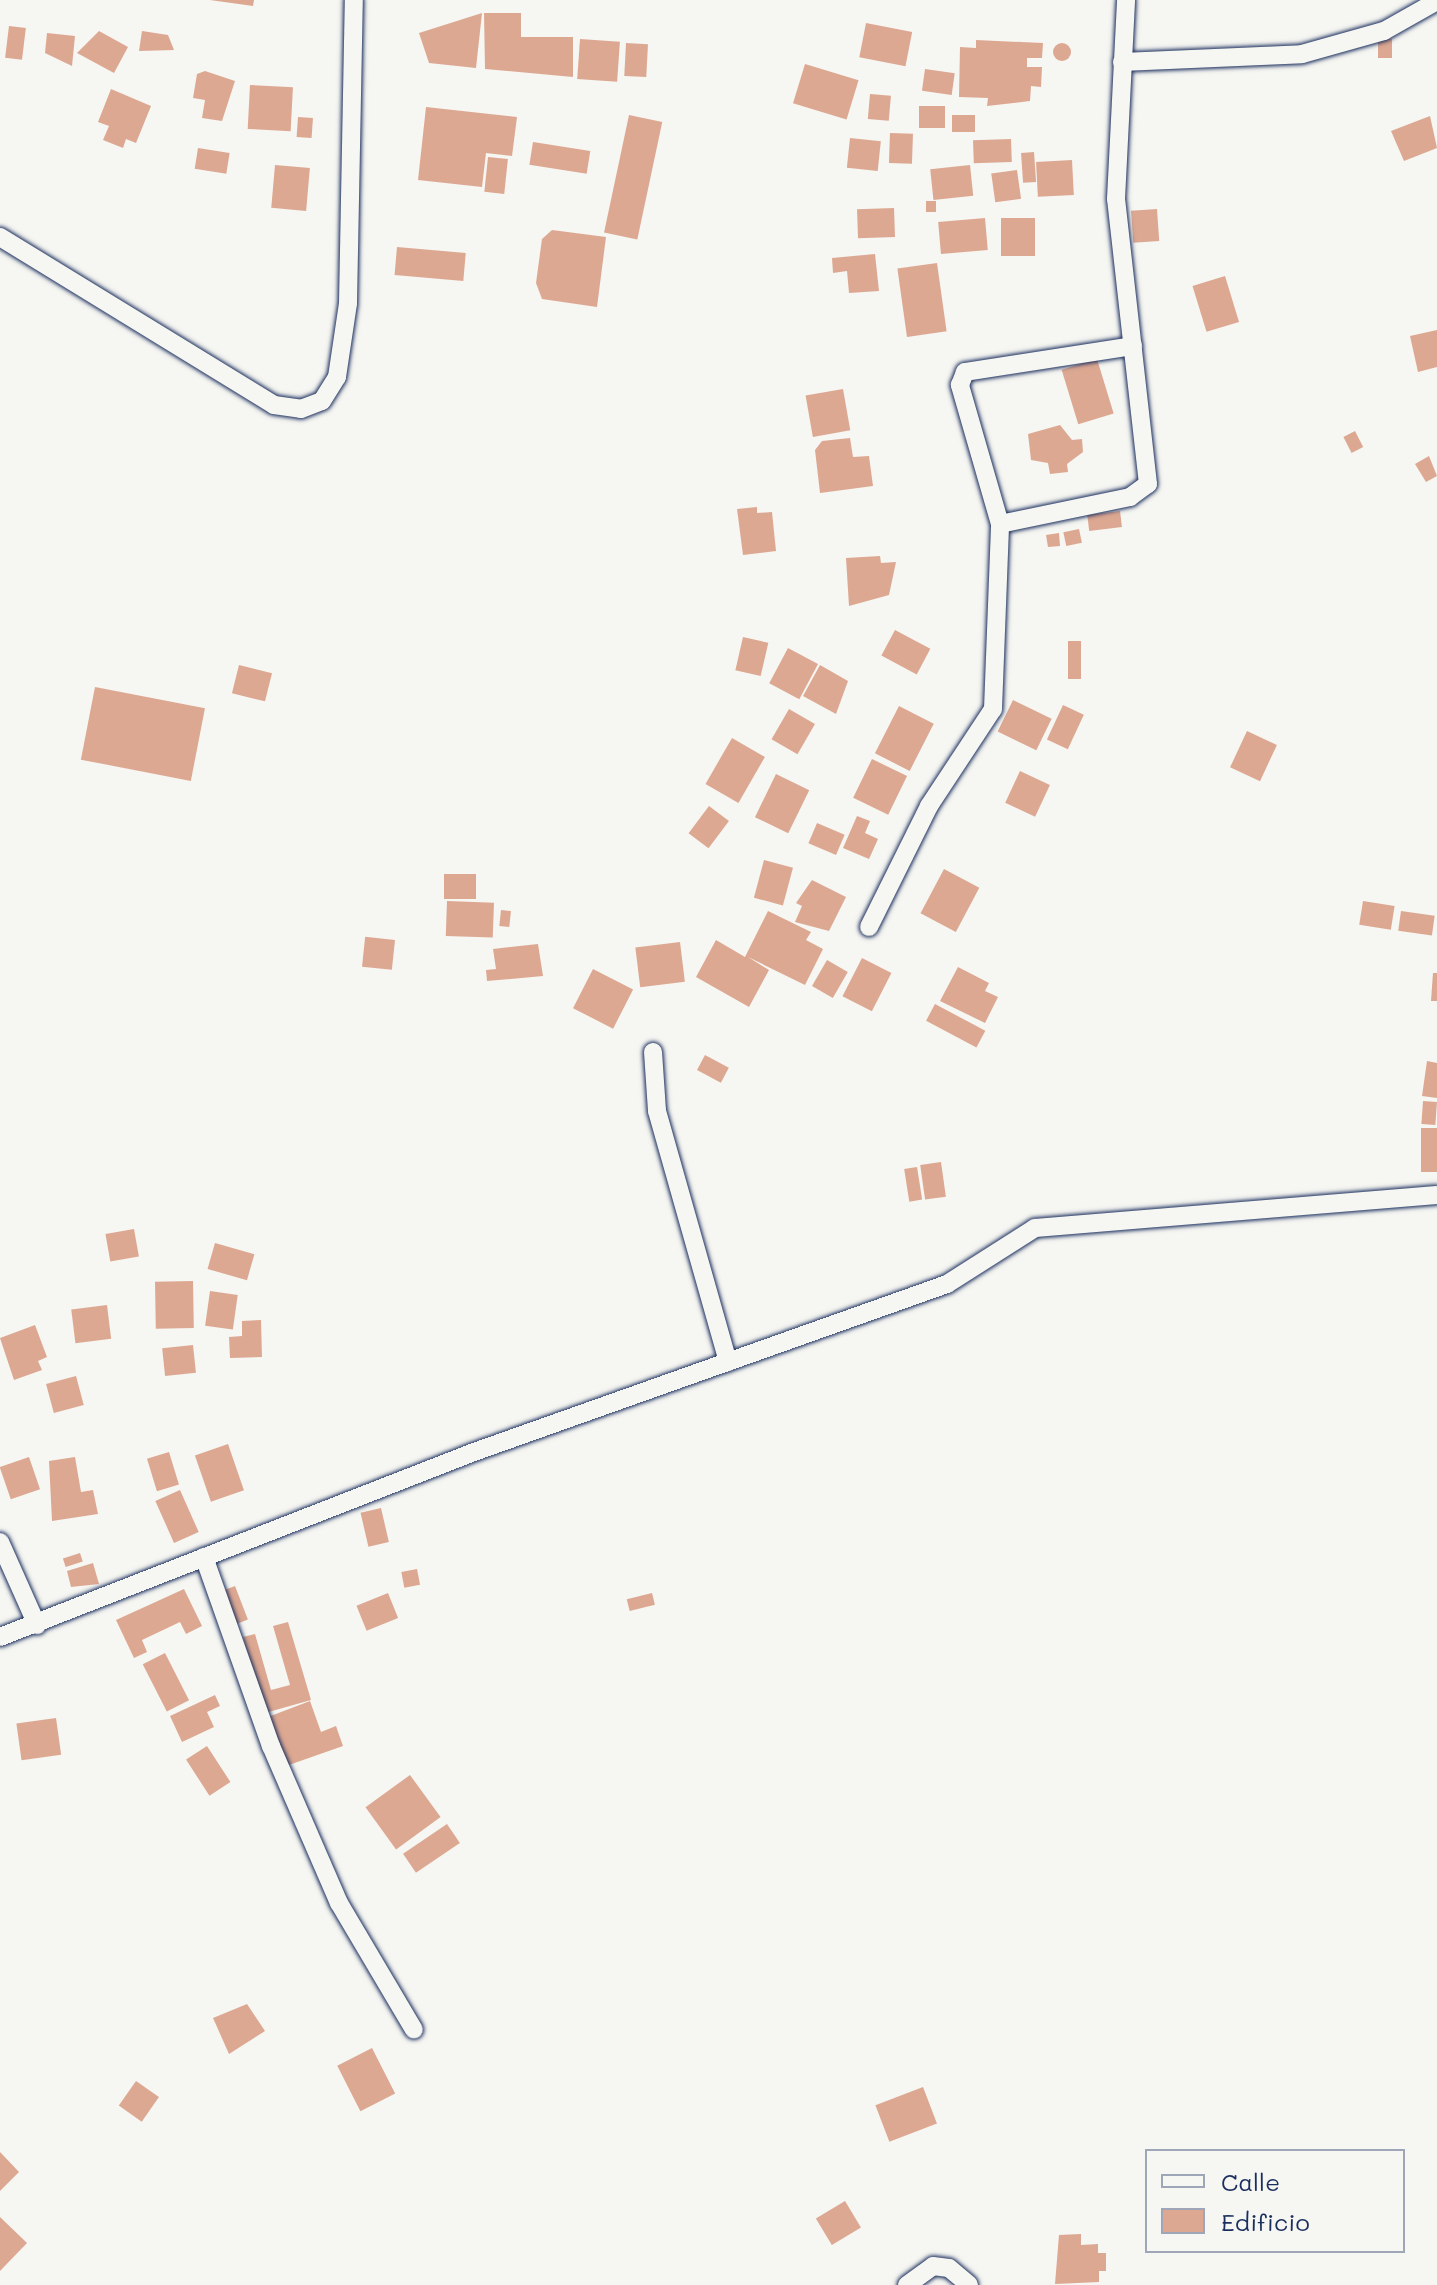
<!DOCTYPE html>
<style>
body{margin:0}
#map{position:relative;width:1437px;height:2285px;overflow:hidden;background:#f6f6f2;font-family:Mali,sans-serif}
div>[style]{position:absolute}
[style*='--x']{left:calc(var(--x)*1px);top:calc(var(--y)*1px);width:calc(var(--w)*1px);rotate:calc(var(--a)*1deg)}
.building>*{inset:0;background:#dda892;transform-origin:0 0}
.round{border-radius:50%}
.roads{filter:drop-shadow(0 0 2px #1b2f5e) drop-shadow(0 0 2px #1b2f5e)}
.minor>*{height:18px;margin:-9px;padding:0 9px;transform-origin:9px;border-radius:9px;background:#f6f6f2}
span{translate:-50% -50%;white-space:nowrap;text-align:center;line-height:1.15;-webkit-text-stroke:7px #f6f6f2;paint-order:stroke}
.legend{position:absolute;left:1145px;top:2149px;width:260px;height:104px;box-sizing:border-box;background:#f6f6f2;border:2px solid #9ea6b7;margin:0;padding:10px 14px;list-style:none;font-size:24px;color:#1b2f5e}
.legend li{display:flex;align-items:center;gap:16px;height:40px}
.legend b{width:40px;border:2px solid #9ea6b7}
</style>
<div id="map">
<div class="building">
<i style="clip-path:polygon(210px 0,254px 0,253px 6px)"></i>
<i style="clip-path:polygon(482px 13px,476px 68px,429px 63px,419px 33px)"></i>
<i style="clip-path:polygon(484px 13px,521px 13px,521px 37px,573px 37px,573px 77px,485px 69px)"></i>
<i style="left:866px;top:23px;width:47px;height:35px;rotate:11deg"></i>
<i style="left:9px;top:26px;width:17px;height:32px;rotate:7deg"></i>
<i style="clip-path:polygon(99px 31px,128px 47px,114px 73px,77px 53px)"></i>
<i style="clip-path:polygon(142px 31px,168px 35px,174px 50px,139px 51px)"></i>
<i style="clip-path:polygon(47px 33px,75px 36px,72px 66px,45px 53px)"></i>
<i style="left:580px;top:39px;width:40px;height:40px;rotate:4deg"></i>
<i style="left:1378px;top:39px;width:14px;height:19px"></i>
<i style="clip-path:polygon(976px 40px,1043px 43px,1042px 58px,1027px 58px,1027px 67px,1042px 67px,1041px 87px,1031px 86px,1030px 101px,987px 106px,988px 98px,959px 97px,960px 47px,976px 48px)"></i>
<i class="round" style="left:1053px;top:43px;width:18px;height:18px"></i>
<i style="left:626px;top:43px;width:22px;height:33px;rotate:3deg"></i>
<i style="left:805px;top:64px;width:56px;height:41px;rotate:17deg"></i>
<i style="left:925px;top:69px;width:30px;height:22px;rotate:8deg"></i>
<i style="clip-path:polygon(205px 71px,235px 81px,222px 121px,202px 118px,205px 100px,193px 98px,197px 74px)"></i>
<i style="left:250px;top:85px;width:43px;height:44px;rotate:3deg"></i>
<i style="clip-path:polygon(111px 89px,151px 106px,136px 143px,126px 139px,123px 148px,103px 140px,109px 126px,98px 122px)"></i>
<i style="left:870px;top:94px;width:21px;height:25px;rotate:5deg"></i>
<i style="left:919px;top:106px;width:26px;height:22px"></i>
<i style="clip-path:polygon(426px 107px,517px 117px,512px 156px,486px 153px,482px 187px,418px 180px)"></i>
<i style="left:629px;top:115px;width:34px;height:120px;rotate:12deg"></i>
<i style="left:952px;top:115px;width:23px;height:17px"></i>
<i style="clip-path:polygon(1430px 116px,1437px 148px,1404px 161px,1391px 131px)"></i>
<i style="left:298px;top:117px;width:15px;height:20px;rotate:4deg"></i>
<i style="left:890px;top:133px;width:23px;height:30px;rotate:2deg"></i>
<i style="left:850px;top:138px;width:31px;height:30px;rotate:6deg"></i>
<i style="left:1011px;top:139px;width:23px;height:38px;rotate:88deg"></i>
<i style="left:533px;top:142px;width:58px;height:23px;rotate:9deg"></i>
<i style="left:198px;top:148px;width:32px;height:21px;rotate:9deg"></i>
<i style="left:1034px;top:152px;width:30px;height:13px;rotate:86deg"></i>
<i style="left:488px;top:157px;width:20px;height:35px;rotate:6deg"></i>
<i style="left:1072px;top:160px;width:35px;height:36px;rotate:87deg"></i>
<i style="left:275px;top:165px;width:35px;height:43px;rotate:5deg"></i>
<i style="left:970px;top:165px;width:31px;height:40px;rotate:84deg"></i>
<i style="left:1017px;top:170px;width:29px;height:26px;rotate:82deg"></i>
<i style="left:926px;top:201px;width:10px;height:11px"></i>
<i style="left:894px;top:208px;width:29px;height:37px;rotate:88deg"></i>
<i style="left:1157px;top:209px;width:32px;height:26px;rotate:86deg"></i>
<i style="left:985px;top:218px;width:32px;height:47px;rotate:85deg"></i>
<i style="left:1001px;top:218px;width:34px;height:38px"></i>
<i style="clip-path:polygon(552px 230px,606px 237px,597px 307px,542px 299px,536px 283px,542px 239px)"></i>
<i style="left:397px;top:247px;width:69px;height:28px;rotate:5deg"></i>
<i style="clip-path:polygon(875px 254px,879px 291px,849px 293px,847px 271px,833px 273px,832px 258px)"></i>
<i style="left:937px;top:263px;width:69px;height:40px;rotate:82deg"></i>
<i style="left:1225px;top:276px;width:48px;height:34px;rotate:73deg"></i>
<i style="clip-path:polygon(1437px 330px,1437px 367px,1418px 372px,1410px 336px)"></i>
<i style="left:1097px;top:359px;width:57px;height:37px;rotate:73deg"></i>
<i style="left:843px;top:389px;width:42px;height:38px;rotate:80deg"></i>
<i style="clip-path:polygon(1060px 425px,1072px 440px,1082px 439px,1083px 452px,1067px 464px,1068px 472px,1050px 474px,1048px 463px,1031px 460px,1028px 434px)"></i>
<i style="left:1355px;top:431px;width:18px;height:13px;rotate:63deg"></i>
<i style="clip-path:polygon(850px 438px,853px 457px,869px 456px,873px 486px,820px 493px,815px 450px,822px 441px)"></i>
<i style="clip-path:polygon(1429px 456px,1437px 476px,1426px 482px,1415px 464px)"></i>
<i style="clip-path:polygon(757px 507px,757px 513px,772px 512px,776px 551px,743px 555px,737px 509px)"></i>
<i style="left:1120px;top:511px;width:16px;height:33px;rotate:83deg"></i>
<i style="left:1079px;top:529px;width:14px;height:16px;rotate:78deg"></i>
<i style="clip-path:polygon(1059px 533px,1060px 546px,1048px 547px,1046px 535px)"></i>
<i style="clip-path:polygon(880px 556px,881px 563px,896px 562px,889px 595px,849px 606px,846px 558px)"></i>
<i style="left:895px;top:630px;width:40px;height:29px;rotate:28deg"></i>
<i style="left:743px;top:637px;width:26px;height:34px;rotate:13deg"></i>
<i style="left:1068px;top:641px;width:13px;height:38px"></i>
<i style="left:788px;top:648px;width:34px;height:40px;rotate:28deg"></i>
<i style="left:239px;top:665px;width:34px;height:29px;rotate:14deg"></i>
<i style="clip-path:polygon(820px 665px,848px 681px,836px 714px,803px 696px)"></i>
<i style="left:95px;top:687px;width:112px;height:74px;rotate:11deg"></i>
<i style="left:1013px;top:700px;width:43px;height:35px;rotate:26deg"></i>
<i style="left:1063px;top:705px;width:23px;height:38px;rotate:25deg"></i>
<i style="left:899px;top:706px;width:39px;height:53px;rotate:27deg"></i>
<i style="left:789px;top:709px;width:30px;height:35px;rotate:30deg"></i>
<i style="left:1247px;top:731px;width:33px;height:40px;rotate:25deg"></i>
<i style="left:732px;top:738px;width:38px;height:53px;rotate:30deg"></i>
<i style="left:872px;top:759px;width:39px;height:43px;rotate:26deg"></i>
<i style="left:1020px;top:771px;width:33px;height:35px;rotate:25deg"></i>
<i style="left:776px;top:774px;width:37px;height:48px;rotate:26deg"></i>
<i style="left:709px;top:806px;width:25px;height:34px;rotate:37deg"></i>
<i style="clip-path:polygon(857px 816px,870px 821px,865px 833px,878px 839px,869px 859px,843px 848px)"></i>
<i style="left:817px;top:823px;width:30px;height:22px;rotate:23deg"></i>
<i style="left:764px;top:860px;width:30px;height:39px;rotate:15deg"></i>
<i style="left:944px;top:869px;width:40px;height:50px;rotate:28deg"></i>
<i style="left:444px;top:874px;width:32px;height:25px"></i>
<i style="clip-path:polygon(812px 880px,846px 897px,829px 931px,795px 922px,802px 906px,796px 903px)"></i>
<i style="left:447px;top:901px;width:47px;height:35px;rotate:2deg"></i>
<i style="left:1363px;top:901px;width:32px;height:24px;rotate:9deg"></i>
<i style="left:501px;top:910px;width:10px;height:16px;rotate:6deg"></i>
<i style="clip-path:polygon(768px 911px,811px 932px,806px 940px,823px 949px,805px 985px,748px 957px,769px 970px,749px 1007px,696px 977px,716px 940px,745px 957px)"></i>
<i style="left:1401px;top:911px;width:34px;height:20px;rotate:8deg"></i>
<i style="left:395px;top:940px;width:30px;height:30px;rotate:96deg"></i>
<i style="left:680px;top:942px;width:40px;height:45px;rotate:83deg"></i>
<i style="clip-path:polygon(538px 944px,543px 976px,487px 981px,486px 970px,496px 969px,493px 949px)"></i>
<i style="left:862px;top:958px;width:33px;height:43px;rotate:27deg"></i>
<i style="left:827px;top:960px;width:24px;height:30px;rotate:30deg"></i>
<i style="clip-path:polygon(958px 967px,989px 983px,985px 991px,998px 997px,985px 1023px,940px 1001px)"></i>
<i style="left:593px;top:969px;width:45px;height:44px;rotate:27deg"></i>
<i style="clip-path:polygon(1433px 973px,1437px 973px,1437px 1001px,1431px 1001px)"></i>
<i style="left:935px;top:1004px;width:57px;height:19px;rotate:28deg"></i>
<i style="left:705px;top:1055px;width:27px;height:17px;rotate:28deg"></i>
<i style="clip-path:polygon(1427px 1061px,1437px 1063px,1437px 1098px,1422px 1096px)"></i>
<i style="left:1423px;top:1101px;width:14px;height:23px;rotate:4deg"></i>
<i style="left:1421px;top:1128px;width:16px;height:44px"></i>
<i style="left:941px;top:1162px;width:35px;height:21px;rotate:82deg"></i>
<i style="left:917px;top:1167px;width:33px;height:13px;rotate:81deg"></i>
<i style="left:134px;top:1229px;width:28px;height:29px;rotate:80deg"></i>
<i style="left:215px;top:1243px;width:41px;height:27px;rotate:16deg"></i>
<i style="left:193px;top:1281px;width:47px;height:38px;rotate:89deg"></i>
<i style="left:210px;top:1291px;width:28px;height:35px;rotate:8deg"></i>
<i style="left:107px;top:1305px;width:34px;height:36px;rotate:83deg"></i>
<i style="clip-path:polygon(261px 1320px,262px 1357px,230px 1358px,229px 1337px,242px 1336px,242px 1321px)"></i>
<i style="clip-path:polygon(35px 1325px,47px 1357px,38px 1361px,42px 1370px,14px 1380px,0 1338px)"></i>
<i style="left:193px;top:1345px;width:28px;height:31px;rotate:84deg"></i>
<i style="left:76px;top:1376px;width:30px;height:31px;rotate:75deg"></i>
<i style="left:228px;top:1444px;width:49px;height:35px;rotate:71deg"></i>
<i style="left:169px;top:1452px;width:34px;height:23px;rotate:73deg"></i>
<i style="left:29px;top:1457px;width:34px;height:31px;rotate:71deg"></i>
<i style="clip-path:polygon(75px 1457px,81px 1492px,93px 1490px,98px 1514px,52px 1521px,49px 1461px)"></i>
<i style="left:180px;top:1490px;width:46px;height:27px;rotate:66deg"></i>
<i style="left:381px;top:1508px;width:35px;height:21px;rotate:77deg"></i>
<i style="left:80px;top:1553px;width:9px;height:18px;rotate:72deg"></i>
<i style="clip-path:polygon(93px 1563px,99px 1584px,71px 1587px,67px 1571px)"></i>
<i style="left:417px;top:1569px;width:16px;height:16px;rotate:79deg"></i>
<i style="left:235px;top:1586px;width:36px;height:14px;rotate:69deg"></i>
<i style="clip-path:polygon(184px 1589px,202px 1626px,186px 1634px,180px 1622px,142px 1640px,147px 1652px,134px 1658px,116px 1620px)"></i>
<i style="left:388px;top:1593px;width:27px;height:34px;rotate:68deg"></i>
<i style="left:652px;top:1593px;width:12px;height:26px;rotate:76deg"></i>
<i style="clip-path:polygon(288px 1622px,311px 1700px,265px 1713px,243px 1637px,255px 1634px,271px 1690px,290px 1685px,273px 1626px)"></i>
<i style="left:165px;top:1653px;width:53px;height:25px;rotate:63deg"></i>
<i style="clip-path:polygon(215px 1695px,220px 1706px,207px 1712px,214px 1727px,182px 1742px,170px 1716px)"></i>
<i style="clip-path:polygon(310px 1701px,321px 1732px,336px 1726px,343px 1746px,286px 1766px,268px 1717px)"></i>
<i style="left:56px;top:1718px;width:37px;height:40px;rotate:82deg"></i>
<i style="left:207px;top:1746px;width:43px;height:25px;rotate:57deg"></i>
<i style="left:410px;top:1775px;width:52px;height:55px;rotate:54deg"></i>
<i style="left:447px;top:1824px;width:23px;height:53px;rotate:56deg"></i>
<i style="clip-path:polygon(247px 2004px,265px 2031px,229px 2054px,213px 2018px)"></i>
<i style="left:372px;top:2048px;width:51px;height:39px;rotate:63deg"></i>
<i style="left:136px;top:2081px;width:28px;height:30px;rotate:35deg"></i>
<i style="left:923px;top:2087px;width:39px;height:51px;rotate:69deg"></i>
<i style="clip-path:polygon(0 2152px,19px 2172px,0 2191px)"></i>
<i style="left:845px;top:2201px;width:31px;height:34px;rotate:59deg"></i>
<i style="clip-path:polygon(0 2217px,27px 2243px,0 2271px)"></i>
<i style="clip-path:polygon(1081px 2234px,1081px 2245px,1098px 2244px,1098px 2253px,1106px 2253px,1106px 2271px,1099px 2271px,1099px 2282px,1055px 2284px,1059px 2235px)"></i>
</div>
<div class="roads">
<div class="minor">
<i style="--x:1122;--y:62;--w:180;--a:-2.5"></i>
<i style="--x:1302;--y:54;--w:85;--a:-15.7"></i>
<i style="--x:1384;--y:31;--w:61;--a:-29.5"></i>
<i style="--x:0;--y:237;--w:321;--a:31.5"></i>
<i style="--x:274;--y:405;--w:27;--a:8"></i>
<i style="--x:301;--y:409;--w:22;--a:-21"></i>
<i style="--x:322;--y:401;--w:28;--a:-58"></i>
<i style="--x:337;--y:377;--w:75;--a:-81.5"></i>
<i style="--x:348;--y:303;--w:303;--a:-88.9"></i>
<i style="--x:1000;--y:524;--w:145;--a:-106.1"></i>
<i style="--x:960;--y:385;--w:14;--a:-69"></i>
<i style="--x:965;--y:372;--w:170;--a:-8.8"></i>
<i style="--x:869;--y:927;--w:135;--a:-63.6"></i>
<i style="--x:929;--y:806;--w:116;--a:-56.6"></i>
<i style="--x:993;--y:709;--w:185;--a:-87.8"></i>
<i style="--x:1000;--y:524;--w:133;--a:-11.7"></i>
<i style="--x:1130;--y:497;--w:22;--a:-36"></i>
<i style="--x:1148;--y:484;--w:287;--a:-96.4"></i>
<i style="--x:1116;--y:199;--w:199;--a:-87.1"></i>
<i style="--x:653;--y:1052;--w:59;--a:86.1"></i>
<i style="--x:657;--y:1111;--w:261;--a:74.2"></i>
<i style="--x:0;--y:1542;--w:91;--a:66"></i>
<i style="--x:204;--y:1557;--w:201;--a:70.5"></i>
<i style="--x:271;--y:1746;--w:171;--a:66.6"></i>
<i style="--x:339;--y:1903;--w:147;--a:59.4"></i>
<i style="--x:0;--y:1637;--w:509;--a:-21.32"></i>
<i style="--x:474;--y:1452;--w:502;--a:-19.55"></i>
<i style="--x:947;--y:1284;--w:104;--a:-32.5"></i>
<i style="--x:1035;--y:1228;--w:403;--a:-4.7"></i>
<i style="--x:907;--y:2285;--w:32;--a:-36"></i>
<i style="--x:933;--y:2266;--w:16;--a:7"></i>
<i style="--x:949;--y:2268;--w:26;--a:40"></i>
</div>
</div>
<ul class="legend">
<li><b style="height:10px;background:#f6f6f2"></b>Calle</li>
<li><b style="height:22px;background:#dda892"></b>Edificio</li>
</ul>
</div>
